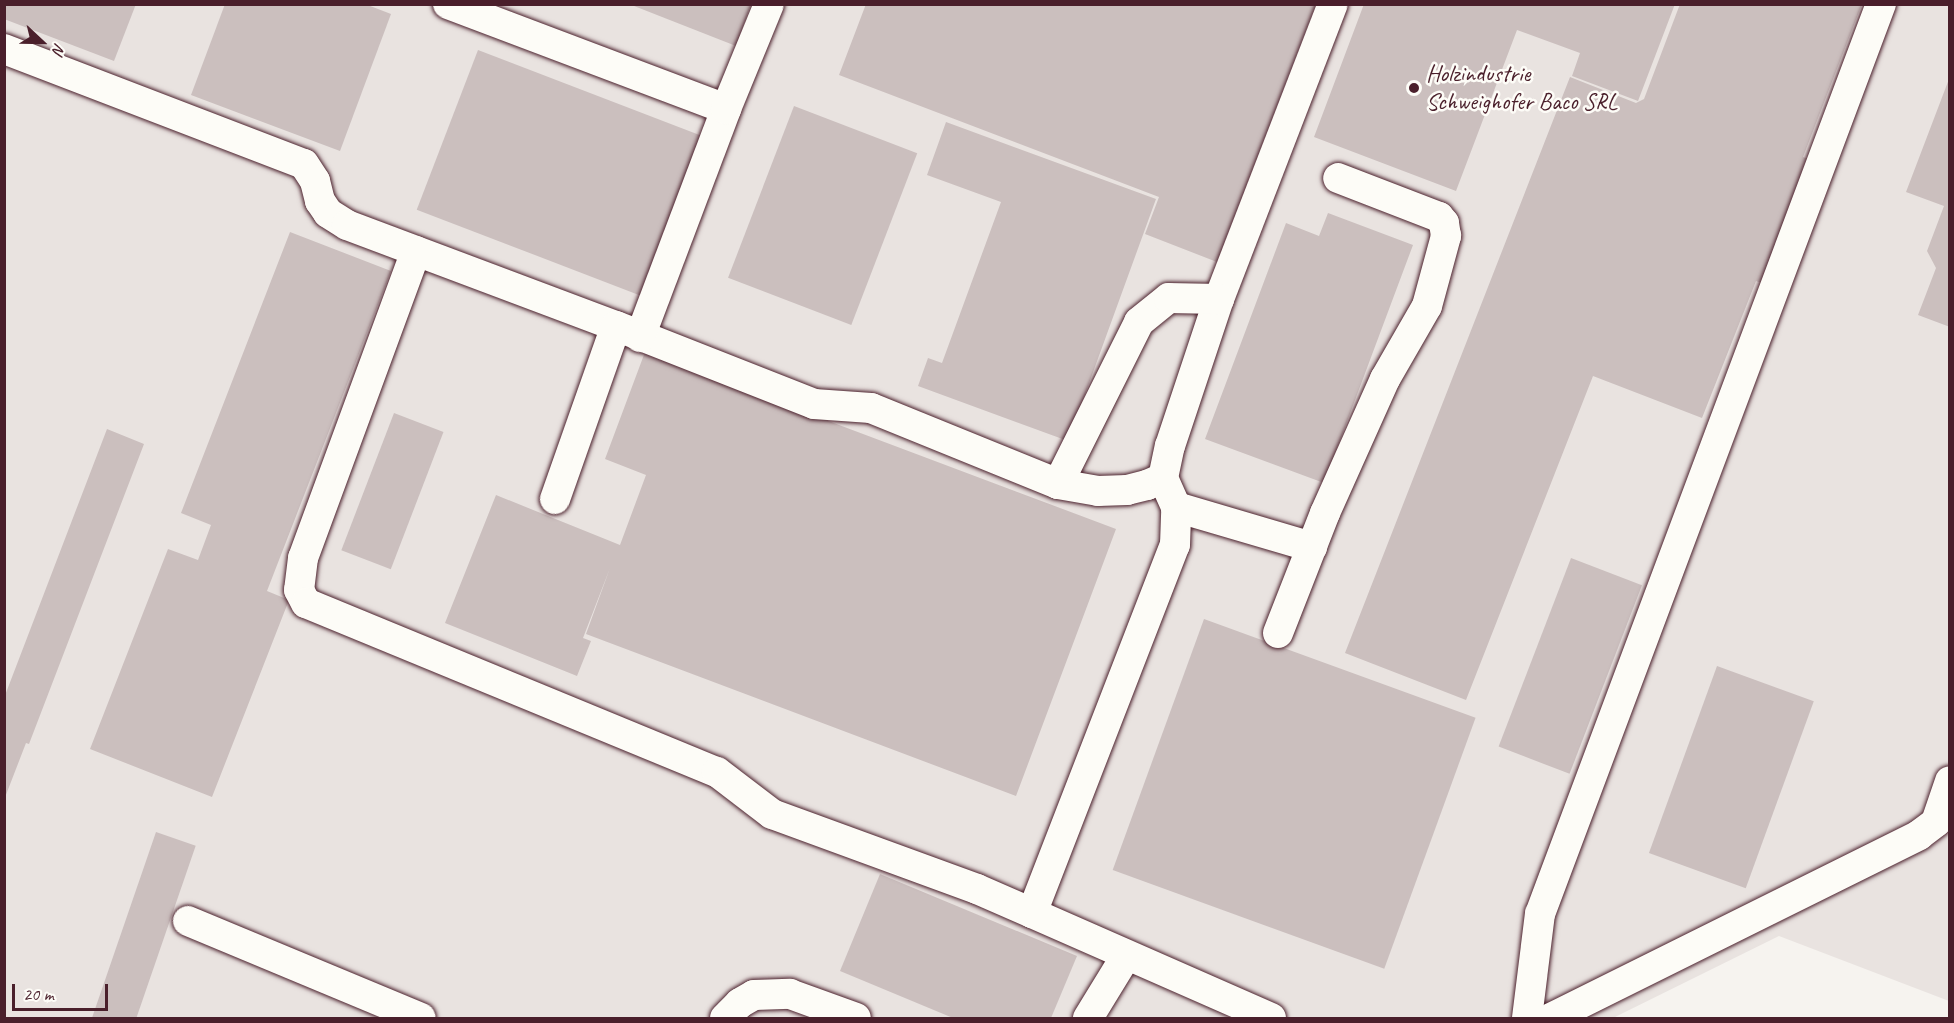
<!DOCTYPE html>
<style>
body{margin:0}
#map{position:relative;width:1954px;height:1023px;overflow:hidden;background:#f6f3ef;font-family:Caveat,sans-serif}
div>[style]{position:absolute}
[style*='--x']{left:calc(var(--x)*1px);top:calc(var(--y)*1px);width:calc(var(--w)*1px);rotate:calc(var(--a)*1deg)}
.built>*{inset:0;background:#e9e3e0}
.building>*{inset:0;background:#cbbfbe;transform-origin:0 0}
.roads{filter:drop-shadow(0 0 2px #4a1f2b) drop-shadow(0 0 2px #4a1f2b)}
.minor>*{height:30px;margin:-15px;padding:0 15px;transform-origin:15px;border-radius:15px;background:#fdfcf7}
.dots>*{width:16px;height:16px;translate:-50% -50%;box-sizing:border-box;border:3px solid #fdfcf7;border-radius:50%}
span{translate:-50% -50%;white-space:nowrap;text-align:center;line-height:1.15;-webkit-text-stroke:5px #fdfcf7;paint-order:stroke}
.poi-label{font-size:24px;color:#4a1f2b}
.left{translate:0 -50%;text-align:left}
.frame{position:absolute;inset:0;border:6px solid #4a1f2b;pointer-events:none}
.north{position:absolute;left:12px;top:12px;width:60px;height:60px;-webkit-text-stroke:4px #fdfcf7;paint-order:stroke;rotate:112deg;font-size:16px;font-weight:700;line-height:24px;text-align:center;color:#4a1f2b}
.north::after{content:'';display:block;margin:auto;width:21px;height:27px;background:#4a1f2b;clip-path:polygon(50% 0,100% 100%,50% 72%,0 100%)}
.scale{position:absolute;left:12px;top:984px;width:96px;height:27px;box-sizing:border-box;border:3px solid #4a1f2b;border-top:0;padding-left:8px;font-size:18px;line-height:21px;white-space:nowrap;color:#4a1f2b;-webkit-text-stroke:4px #fdfcf7;paint-order:stroke}
</style>
<div id="map">
<div class="built">
<i style="clip-path:polygon(5px 5px,1949px 5px,1949px 1001px,1779px 936px,1613px 1018px,5px 1018px)"></i>
</div>
<div class="building">
<i style="clip-path:polygon(4px 4px,136px 4px,114px 61px,4px 19px)"></i>
<i style="clip-path:polygon(225px 4px,365px 4px,391px 14px,340px 151px,191px 95px)"></i>
<i style="clip-path:polygon(629px 4px,751px 4px,736px 46px)"></i>
<i style="clip-path:polygon(866px 4px,1316px 4px,1217px 262px,1145px 234px,1159px 197px,839px 75px)"></i>
<i style="clip-path:polygon(1364px 4px,1675px 4px,1638px 101px,1572px 76px,1580px 53px,1517px 30px,1456px 191px,1314px 137px)"></i>
<i style="clip-path:polygon(1680px 4px,1862px 4px,1803px 157px,1812px 160px,1764px 284px,1756px 281px,1702px 418px,1593px 376px,1466px 700px,1345px 653px,1570px 77px,1636px 103px,1644px 99px)"></i>
<i style="left:478px;top:50px;width:247px;height:171px;rotate:21deg"></i>
<i style="clip-path:polygon(1949px 79px,1950px 79px,1950px 327px,1918px 315px,1936px 268px,1927px 251px,1944px 206px,1906px 192px)"></i>
<i style="left:794px;top:106px;width:132px;height:184px;rotate:21deg"></i>
<i style="clip-path:polygon(946px 122px,1156px 199px,1068px 441px,918px 386px,928px 358px,942px 363px,1001px 202px,927px 175px)"></i>
<i style="clip-path:polygon(1328px 213px,1413px 245px,1324px 483px,1205px 439px,1286px 223px,1319px 236px)"></i>
<i style="clip-path:polygon(290px 232px,391px 271px,267px 591px,289px 600px,212px 797px,90px 749px,168px 549px,198px 560px,211px 525px,181px 513px)"></i>
<i style="clip-path:polygon(645px 352px,1116px 529px,1016px 796px,586px 634px,610px 568px,583px 638px,591px 641px,577px 676px,445px 623px,496px 495px,620px 545px,646px 475px,605px 459px)"></i>
<i style="left:394px;top:413px;width:53px;height:147px;rotate:21deg"></i>
<i style="clip-path:polygon(107px 429px,144px 444px,29px 744px,26px 743px,4px 800px,4px 698px)"></i>
<i style="left:1571px;top:558px;width:76px;height:202px;rotate:21deg"></i>
<i style="left:1204px;top:619px;width:289px;height:267px;rotate:20deg"></i>
<i style="left:1717px;top:666px;width:103px;height:199px;rotate:20deg"></i>
<i style="left:156px;top:832px;width:42px;height:197px;rotate:19deg"></i>
<i style="clip-path:polygon(880px 874px,1077px 956px,1051px 1018px,953px 1018px,840px 971px)"></i>
</div>
<div class="roads">
<div class="minor">
<i style="--x:448;--y:4;--w:297;--a:20.7"></i>
<i style="--x:4;--y:49;--w:321;--a:21"></i>
<i style="--x:304;--y:164;--w:20;--a:57"></i>
<i style="--x:315;--y:181;--w:21;--a:76"></i>
<i style="--x:320;--y:201;--w:14;--a:56"></i>
<i style="--x:328;--y:213;--w:22;--a:32"></i>
<i style="--x:347;--y:225;--w:287;--a:20.6"></i>
<i style="--x:616;--y:326;--w:213;--a:21.5"></i>
<i style="--x:814;--y:404;--w:57;--a:4"></i>
<i style="--x:871;--y:408;--w:202;--a:22.1"></i>
<i style="--x:1058;--y:484;--w:41;--a:9.9"></i>
<i style="--x:1098;--y:491;--w:29;--a:-2"></i>
<i style="--x:1127;--y:490;--w:21;--a:-14"></i>
<i style="--x:1147;--y:485;--w:17;--a:-24"></i>
<i style="--x:416;--y:251;--w:327;--a:110.2"></i>
<i style="--x:303;--y:558;--w:32;--a:97"></i>
<i style="--x:299;--y:590;--w:15;--a:62"></i>
<i style="--x:306;--y:603;--w:444;--a:22.4"></i>
<i style="--x:717;--y:772;--w:69;--a:37.4"></i>
<i style="--x:772;--y:814;--w:218;--a:20.1"></i>
<i style="--x:977;--y:889;--w:60;--a:23.6"></i>
<i style="--x:1032;--y:913;--w:395;--a:-68.8"></i>
<i style="--x:1175;--y:545;--w:38;--a:-88"></i>
<i style="--x:1176;--y:507;--w:32;--a:-114"></i>
<i style="--x:1163;--y:478;--w:33;--a:-78"></i>
<i style="--x:1170;--y:446;--w:155;--a:-71.6"></i>
<i style="--x:1219;--y:299;--w:316;--a:-68.9"></i>
<i style="--x:640;--y:337;--w:244;--a:-69.3"></i>
<i style="--x:726;--y:109;--w:113;--a:-67.7"></i>
<i style="--x:1058;--y:484;--w:181;--a:-63.4"></i>
<i style="--x:1139;--y:322;--w:38;--a:-39"></i>
<i style="--x:1169;--y:298;--w:50;--a:1.1"></i>
<i style="--x:555;--y:499;--w:183;--a:-70.6"></i>
<i style="--x:1176;--y:507;--w:142;--a:16.4"></i>
<i style="--x:1278;--y:633;--w:129;--a:-68.6"></i>
<i style="--x:1325;--y:513;--w:147;--a:-65.9"></i>
<i style="--x:1385;--y:379;--w:84;--a:-60.1"></i>
<i style="--x:1427;--y:306;--w:73;--a:-74.8"></i>
<i style="--x:1446;--y:236;--w:13;--a:-99"></i>
<i style="--x:1444;--y:223;--w:8;--a:-130"></i>
<i style="--x:1439;--y:217;--w:108;--a:-158.9"></i>
<i style="--x:1032;--y:913;--w:261;--a:23.7"></i>
<i style="--x:188;--y:921;--w:252;--a:22.6"></i>
<i style="--x:725;--y:1018;--w:21;--a:-45"></i>
<i style="--x:740;--y:1003;--w:16;--a:-30"></i>
<i style="--x:754;--y:995;--w:36;--a:-2"></i>
<i style="--x:790;--y:994;--w:70;--a:20"></i>
<i style="--x:1088;--y:1018;--w:73;--a:-58.5"></i>
<i style="--x:1527;--y:1018;--w:105;--a:-82.9"></i>
<i style="--x:1540;--y:914;--w:972;--a:-69.46"></i>
<i style="--x:1551;--y:1018;--w:411;--a:-26.4"></i>
<i style="--x:1919;--y:835;--w:21;--a:-37"></i>
<i style="--x:1936;--y:822;--w:43;--a:-71.1"></i>
</div>
</div>
<div class="dots">
<i style="left:1414px;top:88px;background:#4a1f2b"></i>
</div>
<div class="poi-label">
<span class="left" style="left:1426px;top:88px">Holzindustrie<br>Schweighofer Baco SRL</span>
</div>
<div class="frame"></div>
<div class="north">N</div>
<div class="scale">20 m</div>
</div>
